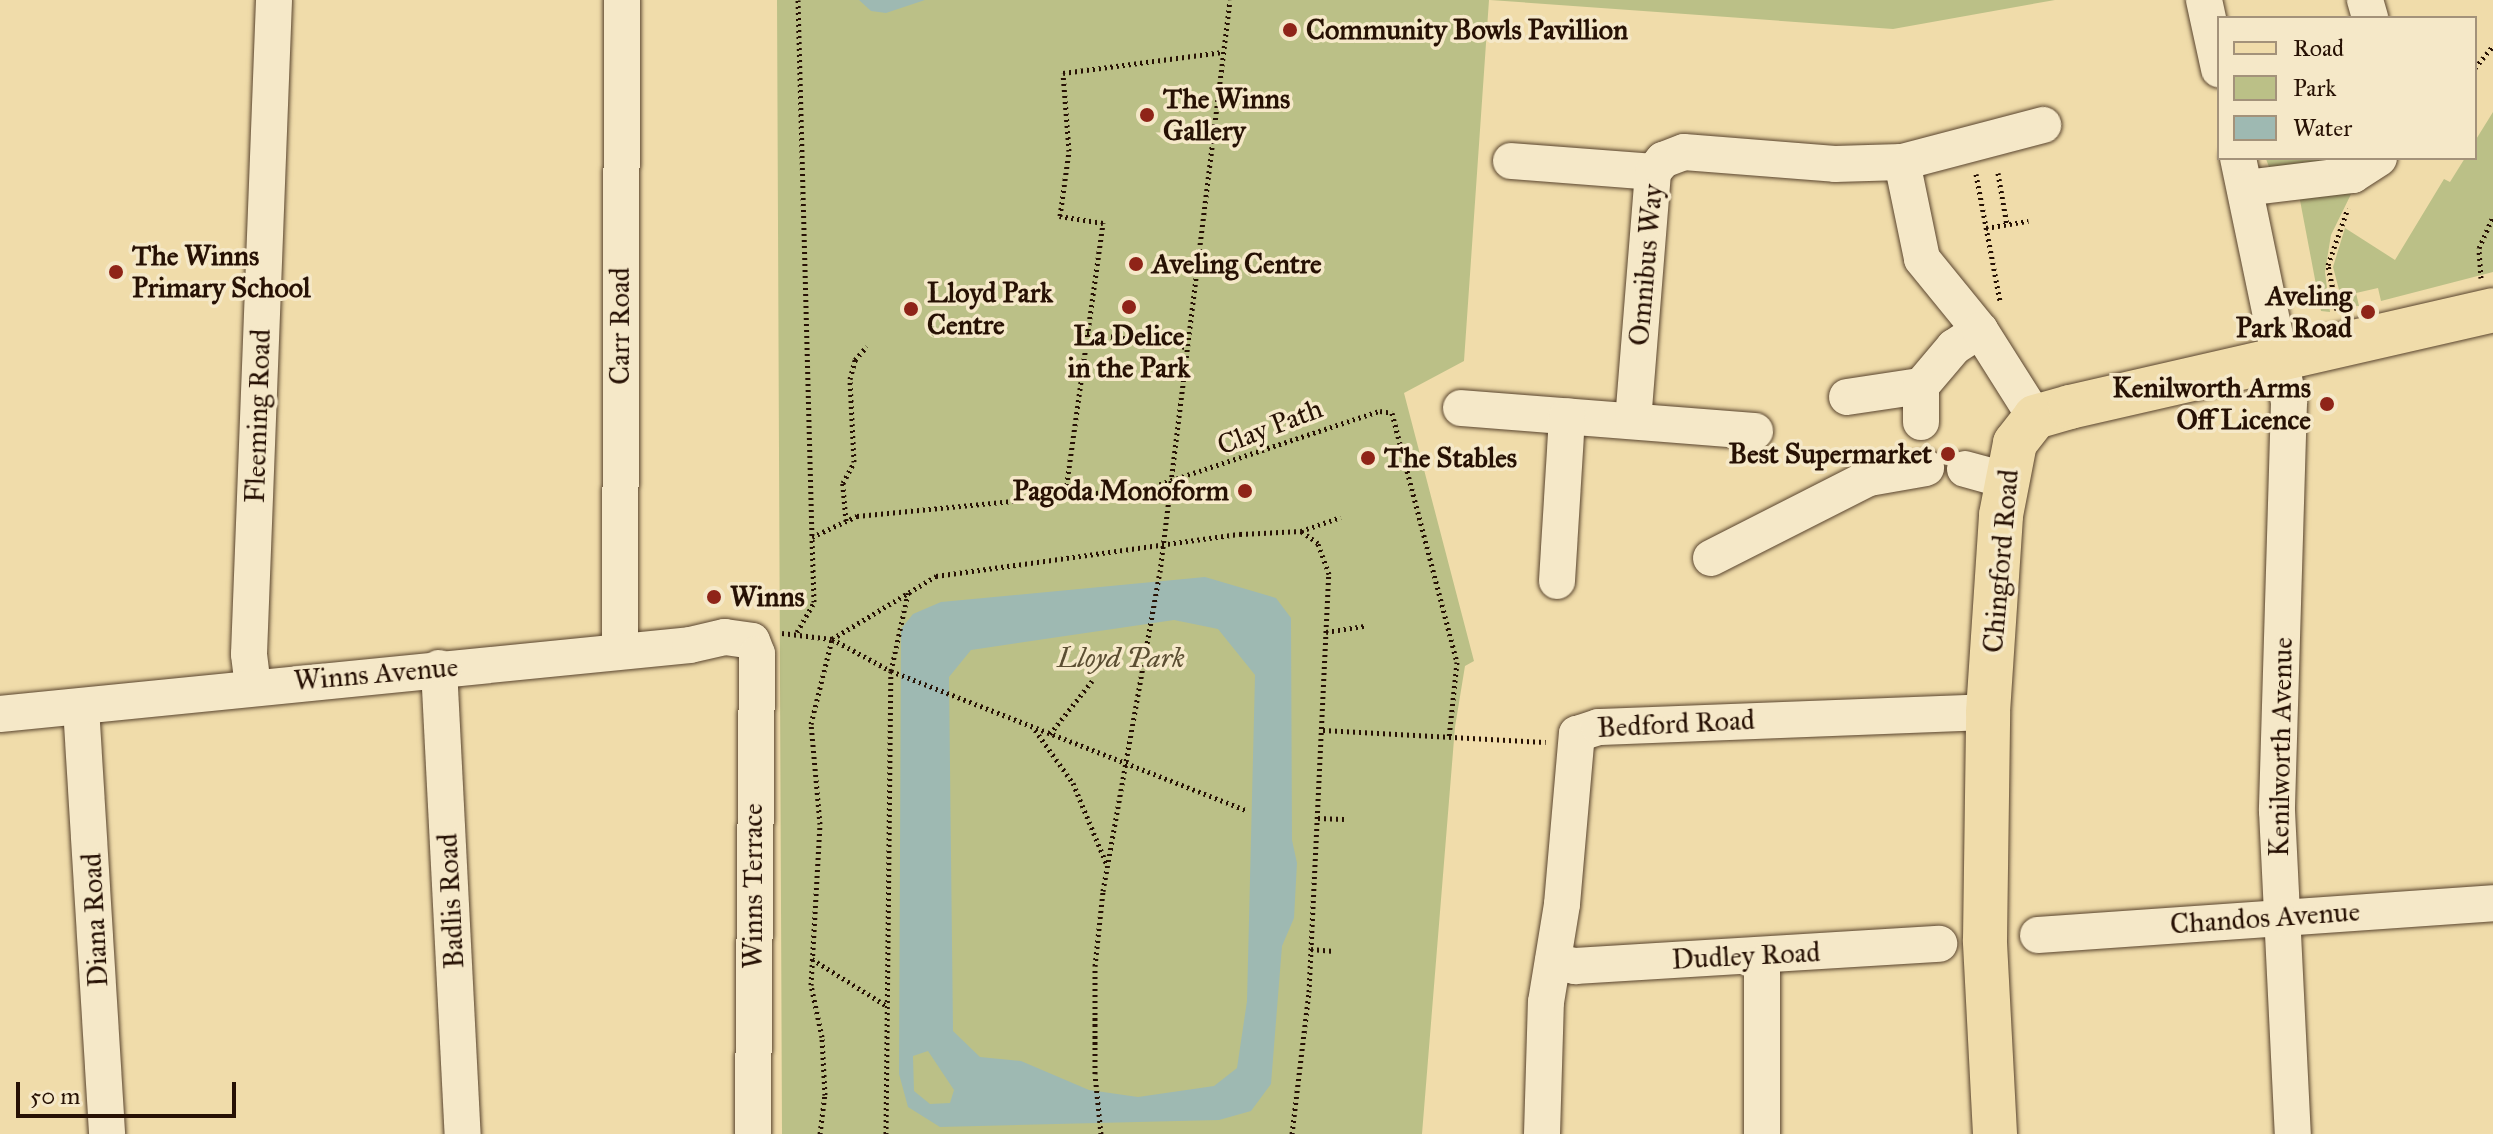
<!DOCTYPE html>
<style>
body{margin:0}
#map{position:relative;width:2493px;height:1134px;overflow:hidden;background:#f0dcaa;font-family:"IM FELL Great Primer",serif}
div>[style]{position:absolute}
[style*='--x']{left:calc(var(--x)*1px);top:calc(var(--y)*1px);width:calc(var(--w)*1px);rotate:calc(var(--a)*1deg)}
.green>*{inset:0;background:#bbc087}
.water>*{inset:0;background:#9eb9b2}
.path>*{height:5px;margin-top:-2.5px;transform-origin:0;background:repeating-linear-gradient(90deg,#271104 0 2px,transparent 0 6px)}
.roads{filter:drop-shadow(0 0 2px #59442e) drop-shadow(0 0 2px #59442e)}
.minor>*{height:36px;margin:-18px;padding:0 18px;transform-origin:18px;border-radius:18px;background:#f5e8c8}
.major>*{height:44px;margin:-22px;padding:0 22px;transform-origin:22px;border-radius:22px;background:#f0dcaa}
.dots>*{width:22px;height:22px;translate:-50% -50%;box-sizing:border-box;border:4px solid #f5e8c8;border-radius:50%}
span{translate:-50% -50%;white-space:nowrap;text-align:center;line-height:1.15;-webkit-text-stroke:7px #f5e8c8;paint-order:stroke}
.poi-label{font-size:28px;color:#271104;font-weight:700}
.left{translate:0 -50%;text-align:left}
.right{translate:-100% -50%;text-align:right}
.street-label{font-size:28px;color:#271104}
.park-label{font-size:28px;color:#5b4e32;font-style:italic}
.legend{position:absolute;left:2217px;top:16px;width:260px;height:144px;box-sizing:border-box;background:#f5e8c8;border:2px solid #a3927a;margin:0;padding:10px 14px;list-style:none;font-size:24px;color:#271104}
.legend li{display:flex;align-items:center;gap:16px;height:40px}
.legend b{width:40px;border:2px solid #a3927a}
.scale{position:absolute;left:16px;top:1082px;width:220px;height:36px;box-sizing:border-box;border:4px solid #271104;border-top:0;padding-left:10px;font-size:24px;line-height:28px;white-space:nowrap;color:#271104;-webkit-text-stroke:6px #f5e8c8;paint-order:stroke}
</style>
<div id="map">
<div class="green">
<i style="clip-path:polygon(777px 0,1489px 0,1464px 361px,1404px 393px,1474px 661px,1465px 666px,1455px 727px,1422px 1134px,782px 1134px)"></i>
<i style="clip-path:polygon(1490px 0,2055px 0,1893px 29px)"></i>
<i style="clip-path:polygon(2493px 112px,2493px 272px,2381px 301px,2378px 288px,2356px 293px,2359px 306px,2343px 305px,2333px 267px,2345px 228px,2395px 260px,2444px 179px,2450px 182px,2465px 158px,2475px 158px,2475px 141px)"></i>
<i style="clip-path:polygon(2271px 158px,2360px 158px,2271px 172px,2266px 159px)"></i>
<i style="clip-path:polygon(2355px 186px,2331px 235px,2325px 272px,2330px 312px,2321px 311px,2299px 195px)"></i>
</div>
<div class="water">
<i style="clip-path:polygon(859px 0,925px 0,886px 13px,871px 11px)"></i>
<i style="clip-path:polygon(evenodd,1205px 577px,1276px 598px,1291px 618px,1292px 840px,1297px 863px,1294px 918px,1282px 946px,1271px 1084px,1251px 1111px,1219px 1120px,940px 1127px,908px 1107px,899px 1074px,901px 629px,913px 614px,941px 602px,1205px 577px,1174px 620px,1218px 629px,1255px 675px,1247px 1001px,1237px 1068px,1214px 1086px,1138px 1097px,1089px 1090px,1021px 1061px,980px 1057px,953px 1031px,949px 677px,971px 650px,1174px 620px,1205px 577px,928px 1051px,954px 1090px,950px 1103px,930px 1104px,914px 1091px,913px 1056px,928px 1051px)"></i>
</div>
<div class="path">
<i style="--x:798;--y:0;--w:537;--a:88.51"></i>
<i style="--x:2475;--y:68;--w:28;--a:-51"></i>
<i style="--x:1998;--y:173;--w:53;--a:80.2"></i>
<i style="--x:1976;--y:174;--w:129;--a:79.3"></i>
<i style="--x:1986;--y:228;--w:43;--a:-9.5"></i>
<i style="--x:2481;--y:278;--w:30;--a:-94"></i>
<i style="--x:2479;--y:248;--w:34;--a:-66"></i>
<i style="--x:2337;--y:310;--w:46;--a:-101.3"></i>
<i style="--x:2328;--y:265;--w:60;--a:-70.7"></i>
<i style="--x:1087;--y:333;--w:100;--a:8"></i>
<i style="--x:1065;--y:497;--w:277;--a:-82.1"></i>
<i style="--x:1103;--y:223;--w:44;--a:-170.8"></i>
<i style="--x:1060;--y:216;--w:66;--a:-82.1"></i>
<i style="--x:1069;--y:151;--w:78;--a:-94.4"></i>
<i style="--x:1063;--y:73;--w:161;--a:-7.5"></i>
<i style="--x:846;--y:521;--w:38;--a:-95"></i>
<i style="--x:843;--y:483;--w:24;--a:-62"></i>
<i style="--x:854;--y:462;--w:83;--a:-92.8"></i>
<i style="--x:850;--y:379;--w:20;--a:-75"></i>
<i style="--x:855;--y:360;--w:18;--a:-49"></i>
<i style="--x:797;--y:632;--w:34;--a:-60"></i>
<i style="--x:814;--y:602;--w:65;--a:-91.8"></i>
<i style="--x:812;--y:537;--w:50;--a:-25"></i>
<i style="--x:857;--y:516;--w:292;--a:-5.5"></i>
<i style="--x:1148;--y:488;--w:244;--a:-18.4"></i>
<i style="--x:1380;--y:411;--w:12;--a:9"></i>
<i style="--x:1392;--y:413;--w:257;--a:75.4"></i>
<i style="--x:1457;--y:662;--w:76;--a:96"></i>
<i style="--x:1326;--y:632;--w:39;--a:-9"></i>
<i style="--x:782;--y:633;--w:50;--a:6.8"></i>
<i style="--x:832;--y:639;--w:67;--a:28.5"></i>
<i style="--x:891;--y:671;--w:80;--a:-77.7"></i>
<i style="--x:832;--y:639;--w:122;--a:-31.2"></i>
<i style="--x:936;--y:576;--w:307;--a:-7.9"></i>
<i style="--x:1240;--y:534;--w:61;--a:-2.8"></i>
<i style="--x:1301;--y:531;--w:42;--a:-19.3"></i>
<i style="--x:1035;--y:730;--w:65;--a:54.4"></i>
<i style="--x:1073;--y:783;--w:89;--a:67.5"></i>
<i style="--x:1323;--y:730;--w:223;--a:3.1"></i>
<i style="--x:1050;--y:734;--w:68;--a:-51.6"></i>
<i style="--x:1318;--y:818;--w:26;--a:2"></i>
<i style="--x:1311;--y:949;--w:23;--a:5"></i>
<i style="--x:812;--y:959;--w:89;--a:32.1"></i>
<i style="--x:820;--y:1134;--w:39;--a:-83"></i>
<i style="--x:825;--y:1095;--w:58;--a:-93"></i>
<i style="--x:822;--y:1037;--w:53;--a:-101.9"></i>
<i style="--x:811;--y:985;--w:161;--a:-86.8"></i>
<i style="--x:820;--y:824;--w:100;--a:-95.1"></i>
<i style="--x:811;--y:724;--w:88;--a:-76.1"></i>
<i style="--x:886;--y:1134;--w:463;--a:-89.4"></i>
<i style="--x:891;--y:671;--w:381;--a:21.4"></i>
<i style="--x:1101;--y:1134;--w:60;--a:-95.7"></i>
<i style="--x:1095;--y:1074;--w:108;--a:-90"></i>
<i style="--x:1095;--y:966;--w:75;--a:-83.9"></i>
<i style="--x:1103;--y:891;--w:324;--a:-79.9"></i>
<i style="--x:1160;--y:572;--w:576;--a:-83.02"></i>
<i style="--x:1292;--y:1134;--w:143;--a:-83.2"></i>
<i style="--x:1309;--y:992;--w:418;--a:-87.3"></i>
<i style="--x:1329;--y:574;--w:33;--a:-110"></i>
<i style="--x:1318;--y:543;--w:21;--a:-145"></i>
</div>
<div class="roads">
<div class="minor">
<i style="--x:2204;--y:0;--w:71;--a:77.7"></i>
<i style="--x:2365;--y:0;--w:19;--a:74"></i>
<i style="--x:2238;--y:158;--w:249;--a:78.2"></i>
<i style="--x:2289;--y:402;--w:409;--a:91.7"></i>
<i style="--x:2277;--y:811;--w:323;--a:87.2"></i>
<i style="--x:1511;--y:161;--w:142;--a:4.4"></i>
<i style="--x:1902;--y:162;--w:146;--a:-14.7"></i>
<i style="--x:2245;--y:188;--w:109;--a:-6.9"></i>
<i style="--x:2353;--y:175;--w:31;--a:-33"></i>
<i style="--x:1847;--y:397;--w:75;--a:-8.5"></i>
<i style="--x:1921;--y:386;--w:51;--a:-49.8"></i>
<i style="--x:1954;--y:347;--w:31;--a:-33"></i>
<i style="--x:1461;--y:408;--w:295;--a:4.5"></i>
<i style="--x:1633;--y:421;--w:250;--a:-85.4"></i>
<i style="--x:1653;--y:172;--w:16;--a:-50"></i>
<i style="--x:1663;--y:160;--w:22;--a:-21"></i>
<i style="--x:1684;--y:152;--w:151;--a:4.5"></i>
<i style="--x:1835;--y:164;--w:67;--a:-1.7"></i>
<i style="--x:1902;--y:162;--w:99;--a:78.3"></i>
<i style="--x:1922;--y:259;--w:92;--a:50.8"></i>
<i style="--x:1980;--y:330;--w:103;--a:57.7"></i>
<i style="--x:1921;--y:422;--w:36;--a:-90"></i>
<i style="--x:1965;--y:469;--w:41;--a:15.4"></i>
<i style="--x:1711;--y:558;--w:177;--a:-26.9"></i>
<i style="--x:1869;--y:478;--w:58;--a:-10"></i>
<i style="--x:1557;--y:581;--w:165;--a:-86.5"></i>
<i style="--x:620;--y:651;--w:651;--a:-89.82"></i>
<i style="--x:439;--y:668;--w:467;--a:87.1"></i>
<i style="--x:253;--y:687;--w:33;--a:-97"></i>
<i style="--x:249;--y:654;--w:654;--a:-87.81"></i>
<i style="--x:81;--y:707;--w:428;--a:86.5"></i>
<i style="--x:0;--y:714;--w:693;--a:-5.71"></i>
<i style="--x:690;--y:645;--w:36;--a:-13"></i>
<i style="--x:725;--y:637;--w:27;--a:8"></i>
<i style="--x:752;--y:641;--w:14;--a:69"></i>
<i style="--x:757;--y:654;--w:480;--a:90.5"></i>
<i style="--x:2038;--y:935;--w:456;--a:-4"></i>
<i style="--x:1553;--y:961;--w:23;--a:13"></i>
<i style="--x:1575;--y:966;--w:365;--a:-3.5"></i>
<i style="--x:1542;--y:1134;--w:132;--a:-88.3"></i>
<i style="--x:1546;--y:1002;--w:99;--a:-80.7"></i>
<i style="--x:1562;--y:904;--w:171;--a:-85"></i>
<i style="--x:1577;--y:734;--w:23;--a:-18"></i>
<i style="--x:1599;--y:727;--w:389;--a:-2.2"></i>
<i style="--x:1762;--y:1134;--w:179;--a:-90"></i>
</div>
<div class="major">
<i style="--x:1995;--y:1134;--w:194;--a:-93"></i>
<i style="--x:1985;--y:940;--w:228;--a:-89.2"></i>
<i style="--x:1988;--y:712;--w:197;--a:-86.2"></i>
<i style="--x:2001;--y:515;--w:73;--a:-79"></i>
<i style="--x:2015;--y:443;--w:33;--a:-52"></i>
<i style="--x:2035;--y:417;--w:36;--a:-16"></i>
<i style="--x:2070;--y:407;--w:434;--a:-12.9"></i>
</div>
</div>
<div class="dots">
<i style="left:1290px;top:30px;background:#8f2418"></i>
<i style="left:1147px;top:115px;background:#8f2418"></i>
<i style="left:1136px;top:264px;background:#8f2418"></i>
<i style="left:116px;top:272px;background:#8f2418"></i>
<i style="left:1129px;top:307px;background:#8f2418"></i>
<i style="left:911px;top:309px;background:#8f2418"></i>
<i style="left:2368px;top:312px;background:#8f2418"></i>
<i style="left:2327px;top:404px;background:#8f2418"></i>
<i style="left:1948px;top:454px;background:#8f2418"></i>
<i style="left:1368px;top:458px;background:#8f2418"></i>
<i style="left:1245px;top:491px;background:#8f2418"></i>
<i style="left:714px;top:597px;background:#8f2418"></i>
</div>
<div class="poi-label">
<span class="left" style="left:1306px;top:30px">Community Bowls Pavillion</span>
<span class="left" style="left:1163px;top:115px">The Winns<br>Gallery</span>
<span class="left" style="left:132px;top:272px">The Winns<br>Primary School</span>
<span class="left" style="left:1152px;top:264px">Aveling Centre</span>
<span class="left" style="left:927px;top:309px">Lloyd Park<br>Centre</span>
<span class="right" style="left:2352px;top:312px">Aveling<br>Park Road</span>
<span style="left:1129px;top:352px">La Delice<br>in the Park</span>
<span class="right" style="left:2311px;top:404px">Kenilworth Arms<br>Off Licence</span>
<span class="right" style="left:1932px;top:454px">Best Supermarket</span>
<span class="left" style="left:1384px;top:458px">The Stables</span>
<span class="right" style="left:1229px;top:491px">Pagoda Monoform</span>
<span class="left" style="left:730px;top:597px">Winns</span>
</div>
<div class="street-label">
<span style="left:1646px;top:265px;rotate:-85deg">Omnibus Way</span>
<span style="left:620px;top:326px;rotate:-90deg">Carr Road</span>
<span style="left:258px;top:416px;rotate:-88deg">Fleeming Road</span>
<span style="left:1270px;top:427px;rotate:-21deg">Clay Path</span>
<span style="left:2001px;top:561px;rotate:-85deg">Chingford Road</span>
<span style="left:376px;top:674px;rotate:-5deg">Winns Avenue</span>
<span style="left:1676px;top:724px;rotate:-3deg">Bedford Road</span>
<span style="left:2281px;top:747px;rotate:-89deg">Kenilworth Avenue</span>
<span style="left:753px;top:886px;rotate:-90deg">Winns Terrace</span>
<span style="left:451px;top:901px;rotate:-93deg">Badlis Road</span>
<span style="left:2265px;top:918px;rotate:-4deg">Chandos Avenue</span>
<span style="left:95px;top:920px;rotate:-93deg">Diana Road</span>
<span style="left:1746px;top:956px;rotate:-3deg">Dudley Road</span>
</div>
<div class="park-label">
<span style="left:1121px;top:658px">Lloyd Park</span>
</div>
<ul class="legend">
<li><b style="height:10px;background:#f0dcaa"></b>Road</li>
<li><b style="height:22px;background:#bbc087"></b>Park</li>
<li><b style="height:22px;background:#9eb9b2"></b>Water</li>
</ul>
<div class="scale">50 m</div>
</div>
